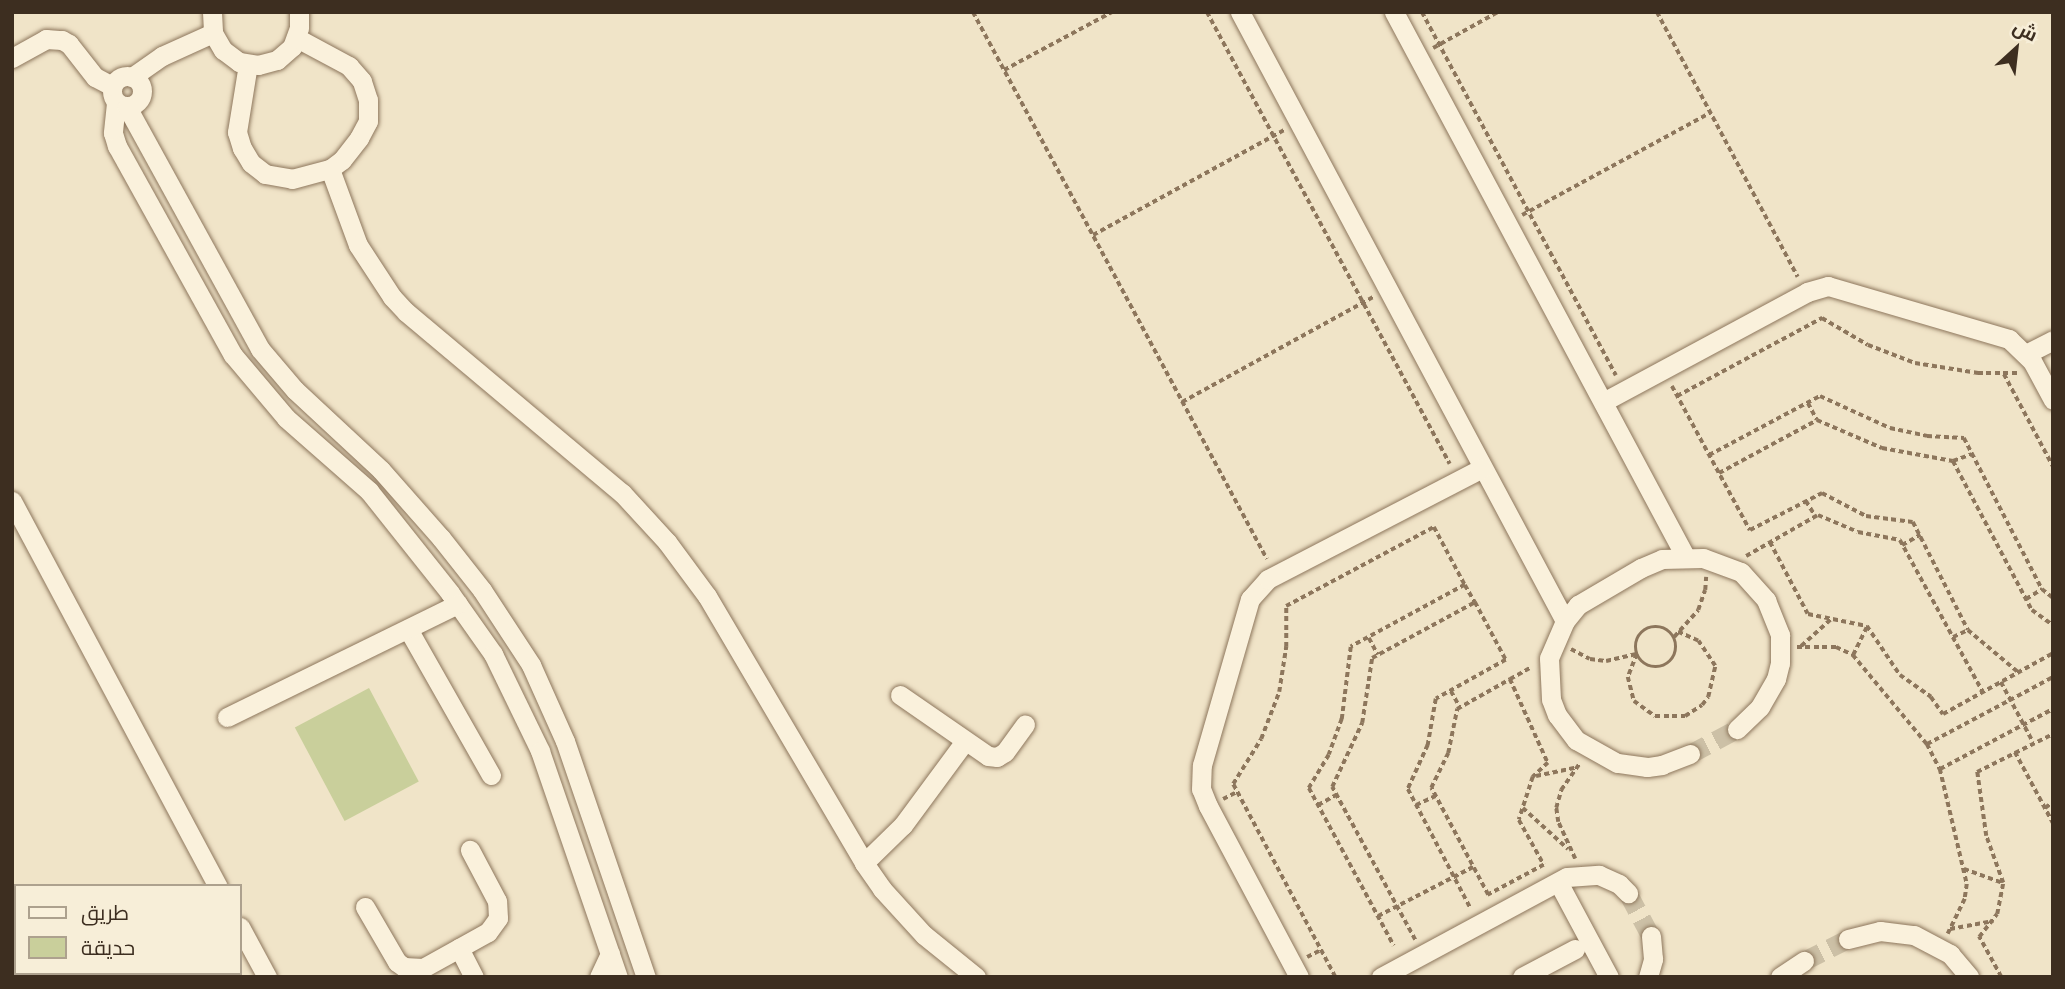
<!DOCTYPE html>
<meta charset="utf-8">
<style>
body{margin:0}
#map{position:relative;width:2065px;height:989px;overflow:hidden;background:#f0e4c8;font-family:"IBM Plex Serif",Cairo,serif}
div>[style]{position:absolute}
[style*='--x']{left:calc(var(--x)*1px);top:calc(var(--y)*1px);width:calc(var(--w)*1px);rotate:calc(var(--a)*1deg)}
.green>*{inset:0;background:#c9cf9b;transform-origin:0 0}
.minor-tunnel>*{height:19px;margin-top:-9.5px;transform-origin:0;background:repeating-linear-gradient(90deg,#ccc0a6 0 19px,transparent 0 29px)}
.path>*{height:3.5px;margin-top:-1.75px;transform-origin:0;background:repeating-linear-gradient(90deg,#8d765c 0 5px,transparent 0 8.5px)}
.path>.ring{margin:-1.75px;padding:0;box-sizing:content-box;background:none;border:3.5px solid #8d765c;border-radius:50%}
.roads{filter:drop-shadow(0 0 2px #8d765c) drop-shadow(0 0 2px #8d765c)}
.minor>*{height:19px;margin:-9.5px;padding:0 9.5px;transform-origin:9.5px;border-radius:9.5px;background:#faf1dc}
.minor>.ring{margin:-9.5px;padding:0;box-sizing:content-box;background:none;border:19px solid #faf1dc;border-radius:50%}
span{translate:-50% -50%;white-space:nowrap;text-align:center;line-height:1.15;-webkit-text-stroke:5px #f7eed8;paint-order:stroke}
.frame{position:absolute;inset:0;border:14px solid #3d2e20;pointer-events:none}
.legend{position:absolute;left:14px;top:884px;width:228px;height:91px;box-sizing:border-box;background:#f7eed8;border:2px solid #ada18e;margin:0;padding:9px 12px;list-style:none;font-size:21px;color:#3d2e20}
.legend li{display:flex;align-items:center;gap:14px;height:35px}
.legend b{width:35px;border:2px solid #ada18e}
.north{position:absolute;left:1981px;top:14px;width:70px;height:70px;-webkit-text-stroke:5px #f7eed8;paint-order:stroke;rotate:27deg;font-size:19px;font-weight:700;line-height:28px;text-align:center;color:#3d2e20}
.north::after{content:'';display:block;margin:auto;width:24px;height:32px;background:#3d2e20;clip-path:polygon(50% 0,100% 100%,50% 72%,0 100%)}
</style>
<div id="map">
<div class="green">
<i style="left:369px;top:688px;width:106px;height:84px;rotate:62deg"></i>
</div>
<div class="minor-tunnel">
<i style="--x:1690;--y:754;--w:53;--a:-28"></i>
<i style="--x:1628;--y:893;--w:49;--a:61.9"></i>
<i style="--x:1804;--y:961;--w:49;--a:-26.6"></i>
</div>
<div class="path">
<i style="--x:973;--y:12;--w:621;--a:61.74"></i>
<i style="--x:1207;--y:12;--w:513;--a:61.74"></i>
<i style="--x:1422;--y:12;--w:412;--a:61.9"></i>
<i style="--x:1657;--y:12;--w:300;--a:62"></i>
<i style="--x:1433;--y:48;--w:74;--a:-29"></i>
<i style="--x:1004;--y:70;--w:123;--a:-28.2"></i>
<i style="--x:1522;--y:215;--w:214;--a:-28.5"></i>
<i style="--x:1093;--y:235;--w:218;--a:-28.8"></i>
<i style="--x:2004;--y:374;--w:104;--a:62"></i>
<i style="--x:1672;--y:386;--w:164;--a:61.6"></i>
<i style="--x:1750;--y:530;--w:81;--a:-27.2"></i>
<i style="--x:1822;--y:493;--w:50;--a:27.6"></i>
<i style="--x:1866;--y:516;--w:47;--a:7.3"></i>
<i style="--x:1913;--y:522;--w:121;--a:63"></i>
<i style="--x:1968;--y:630;--w:65;--a:40"></i>
<i style="--x:1677;--y:396;--w:165;--a:-28.3"></i>
<i style="--x:1822;--y:318;--w:53;--a:30.4"></i>
<i style="--x:1868;--y:345;--w:50;--a:21"></i>
<i style="--x:1915;--y:363;--w:64;--a:9"></i>
<i style="--x:1978;--y:373;--w:41;--a:0"></i>
<i style="--x:1182;--y:402;--w:218;--a:-28.8"></i>
<i style="--x:1808;--y:403;--w:19;--a:62"></i>
<i style="--x:1709;--y:455;--w:126;--a:-28"></i>
<i style="--x:1820;--y:396;--w:77;--a:24.6"></i>
<i style="--x:1890;--y:428;--w:38;--a:12"></i>
<i style="--x:1927;--y:436;--w:37;--a:3"></i>
<i style="--x:1964;--y:438;--w:170;--a:62.7"></i>
<i style="--x:2042;--y:589;--w:14;--a:39"></i>
<i style="--x:1953;--y:461;--w:20;--a:-20"></i>
<i style="--x:1719;--y:473;--w:111;--a:-28.4"></i>
<i style="--x:1817;--y:420;--w:71;--a:23.3"></i>
<i style="--x:1882;--y:448;--w:72;--a:10.4"></i>
<i style="--x:1953;--y:461;--w:169;--a:62.1"></i>
<i style="--x:2032;--y:610;--w:26;--a:36"></i>
<i style="--x:1806;--y:501;--w:19;--a:58"></i>
<i style="--x:1770;--y:542;--w:81;--a:62.2"></i>
<i style="--x:1808;--y:614;--w:60;--a:11.5"></i>
<i style="--x:1867;--y:626;--w:59;--a:56"></i>
<i style="--x:1900;--y:675;--w:38;--a:35"></i>
<i style="--x:1931;--y:697;--w:21;--a:55"></i>
<i style="--x:1943;--y:714;--w:126;--a:-29"></i>
<i style="--x:1902;--y:545;--w:21;--a:-29"></i>
<i style="--x:1746;--y:556;--w:83;--a:-29.7"></i>
<i style="--x:1818;--y:515;--w:43;--a:23"></i>
<i style="--x:1858;--y:532;--w:43;--a:10.8"></i>
<i style="--x:1900;--y:540;--w:173;--a:61.4"></i>
<i style="--x:1465;--y:585;--w:20;--a:60"></i>
<i style="--x:2026;--y:599;--w:19;--a:-32"></i>
<i class="ring" style="left:1636px;top:627px;width:36.5px;height:36.5px"></i>
<i style="--x:1674;--y:637;--w:36;--a:-48"></i>
<i style="--x:1698;--y:610;--w:21;--a:-71"></i>
<i style="--x:1705;--y:590;--w:13;--a:-86"></i>
<i style="--x:1953;--y:637;--w:17;--a:-25"></i>
<i style="--x:1369;--y:638;--w:19;--a:62"></i>
<i style="--x:1801;--y:646;--w:40;--a:-42"></i>
<i style="--x:1797;--y:647;--w:39;--a:0"></i>
<i style="--x:1836;--y:647;--w:19;--a:25"></i>
<i style="--x:1853;--y:655;--w:116;--a:50.3"></i>
<i style="--x:1927;--y:744;--w:28;--a:63"></i>
<i style="--x:1940;--y:769;--w:118;--a:76.8"></i>
<i style="--x:1967;--y:884;--w:15;--a:98"></i>
<i style="--x:1965;--y:899;--w:39;--a:116"></i>
<i style="--x:1571;--y:649;--w:21;--a:28"></i>
<i style="--x:1590;--y:659;--w:16;--a:7"></i>
<i style="--x:1606;--y:661;--w:31;--a:-13"></i>
<i style="--x:1637;--y:654;--w:25;--a:111"></i>
<i style="--x:1628;--y:677;--w:25;--a:76"></i>
<i style="--x:1634;--y:701;--w:26;--a:36"></i>
<i style="--x:1655;--y:716;--w:30;--a:0"></i>
<i style="--x:1685;--y:716;--w:20;--a:-33"></i>
<i style="--x:1702;--y:705;--w:10;--a:-53"></i>
<i style="--x:1708;--y:697;--w:32;--a:-77"></i>
<i style="--x:1715;--y:666;--w:30;--a:-124"></i>
<i style="--x:1698;--y:641;--w:22;--a:-156"></i>
<i style="--x:1853;--y:655;--w:32;--a:-64"></i>
<i style="--x:1510;--y:679;--w:92;--a:65.7"></i>
<i style="--x:1548;--y:763;--w:21;--a:137"></i>
<i style="--x:1533;--y:777;--w:45;--a:108"></i>
<i style="--x:1519;--y:820;--w:51;--a:60.9"></i>
<i style="--x:1544;--y:865;--w:64;--a:151.8"></i>
<i style="--x:1488;--y:895;--w:121;--a:-118"></i>
<i style="--x:1431;--y:788;--w:39;--a:-64"></i>
<i style="--x:1448;--y:753;--w:45;--a:-78.4"></i>
<i style="--x:1457;--y:709;--w:61;--a:-29.5"></i>
<i style="--x:1510;--y:679;--w:25;--a:-29"></i>
<i style="--x:2001;--y:682;--w:68;--a:61.9"></i>
<i style="--x:1451;--y:691;--w:18;--a:61"></i>
<i style="--x:1927;--y:744;--w:143;--a:-28"></i>
<i style="--x:2015;--y:752;--w:81;--a:61.8"></i>
<i style="--x:1940;--y:769;--w:128;--a:-28"></i>
<i style="--x:1536;--y:776;--w:40;--a:-12"></i>
<i style="--x:1223;--y:799;--w:16;--a:-27"></i>
<i style="--x:1318;--y:805;--w:21;--a:-29"></i>
<i style="--x:1416;--y:805;--w:21;--a:-25"></i>
<i style="--x:1523;--y:808;--w:61;--a:42.3"></i>
<i style="--x:2045;--y:808;--w:10;--a:-37"></i>
<i style="--x:1575;--y:859;--w:41;--a:-114.7"></i>
<i style="--x:1558;--y:822;--w:14;--a:-98"></i>
<i style="--x:1556;--y:808;--w:19;--a:-74"></i>
<i style="--x:1561;--y:790;--w:33;--a:-55"></i>
<i style="--x:1964;--y:869;--w:41;--a:19.7"></i>
<i style="--x:1378;--y:916;--w:107;--a:-27.3"></i>
<i style="--x:1950;--y:929;--w:44;--a:-10.5"></i>
<i style="--x:1415;--y:940;--w:174;--a:-118.5"></i>
<i style="--x:1332;--y:787;--w:71;--a:-64.9"></i>
<i style="--x:1362;--y:723;--w:66;--a:-81.3"></i>
<i style="--x:1372;--y:658;--w:117;--a:-28.5"></i>
<i style="--x:1475;--y:602;--w:66;--a:61.9"></i>
<i style="--x:1506;--y:660;--w:80;--a:150.9"></i>
<i style="--x:1436;--y:699;--w:47;--a:99.9"></i>
<i style="--x:1428;--y:745;--w:48;--a:114.4"></i>
<i style="--x:1408;--y:789;--w:133;--a:62.3"></i>
<i style="--x:1307;--y:957;--w:16;--a:-27"></i>
<i style="--x:1335;--y:977;--w:218;--a:-117.9"></i>
<i style="--x:1233;--y:784;--w:53;--a:-58.1"></i>
<i style="--x:1261;--y:739;--w:50;--a:-69"></i>
<i style="--x:1279;--y:692;--w:46;--a:-81.2"></i>
<i style="--x:1286;--y:647;--w:41;--a:-90"></i>
<i style="--x:1286;--y:606;--w:168;--a:-28.1"></i>
<i style="--x:1434;--y:527;--w:66;--a:61.9"></i>
<i style="--x:1465;--y:585;--w:130;--a:151.5"></i>
<i style="--x:1351;--y:647;--w:73;--a:97.1"></i>
<i style="--x:1342;--y:719;--w:38;--a:110"></i>
<i style="--x:1329;--y:755;--w:39;--a:121"></i>
<i style="--x:1309;--y:788;--w:179;--a:61.7"></i>
<i style="--x:2001;--y:977;--w:46;--a:-118.8"></i>
<i style="--x:1979;--y:937;--w:29;--a:-52"></i>
<i style="--x:1997;--y:914;--w:32;--a:-79"></i>
<i style="--x:2003;--y:883;--w:50;--a:-109.9"></i>
<i style="--x:1986;--y:836;--w:65;--a:-98"></i>
<i style="--x:1977;--y:772;--w:85;--a:-26.6"></i>
</div>
<div class="roads">
<div class="minor">
<i style="--x:212;--y:12;--w:21;--a:87"></i>
<i style="--x:213;--y:33;--w:20;--a:60"></i>
<i style="--x:223;--y:50;--w:20;--a:37"></i>
<i style="--x:239;--y:62;--w:19;--a:9"></i>
<i style="--x:258;--y:65;--w:20;--a:-15"></i>
<i style="--x:277;--y:60;--w:20;--a:-41"></i>
<i style="--x:292;--y:47;--w:20;--a:-70"></i>
<i style="--x:299;--y:28;--w:16;--a:-90"></i>
<i style="--x:1240;--y:12;--w:690;--a:61.91"></i>
<i style="--x:1394;--y:12;--w:617;--a:61.86"></i>
<i style="--x:12;--y:58;--w:39;--a:-29"></i>
<i style="--x:46;--y:39;--w:16;--a:4"></i>
<i style="--x:62;--y:40;--w:8;--a:30"></i>
<i style="--x:69;--y:44;--w:42;--a:51.8"></i>
<i style="--x:95;--y:77;--w:19;--a:28"></i>
<i style="--x:248;--y:64;--w:69;--a:99.2"></i>
<i style="--x:237;--y:132;--w:17;--a:73"></i>
<i style="--x:242;--y:148;--w:17;--a:59"></i>
<i style="--x:251;--y:163;--w:18;--a:38"></i>
<i style="--x:265;--y:174;--w:27;--a:10"></i>
<i style="--x:292;--y:179;--w:39;--a:-15"></i>
<i style="--x:330;--y:169;--w:15;--a:-37"></i>
<i style="--x:342;--y:160;--w:28;--a:-52"></i>
<i style="--x:359;--y:138;--w:19;--a:-62"></i>
<i style="--x:368;--y:121;--w:21;--a:-90"></i>
<i style="--x:368;--y:100;--w:20;--a:-108"></i>
<i style="--x:362;--y:81;--w:20;--a:-131"></i>
<i style="--x:349;--y:66;--w:59;--a:-151.7"></i>
<i class="ring" style="left:112px;top:76px;width:11px;height:11px"></i>
<i style="--x:132;--y:77;--w:37;--a:-35"></i>
<i style="--x:162;--y:56;--w:56;--a:-24.3"></i>
<i style="--x:116;--y:103;--w:30;--a:96"></i>
<i style="--x:113;--y:133;--w:14;--a:73"></i>
<i style="--x:117;--y:146;--w:239;--a:61"></i>
<i style="--x:233;--y:355;--w:82;--a:49.9"></i>
<i style="--x:286;--y:418;--w:111;--a:41.3"></i>
<i style="--x:369;--y:491;--w:130;--a:51.5"></i>
<i style="--x:450;--y:593;--w:75;--a:54.8"></i>
<i style="--x:493;--y:654;--w:108;--a:64.1"></i>
<i style="--x:540;--y:751;--w:239;--a:71"></i>
<i style="--x:127;--y:107;--w:276;--a:61.2"></i>
<i style="--x:260;--y:349;--w:54;--a:49.5"></i>
<i style="--x:295;--y:390;--w:117;--a:42.9"></i>
<i style="--x:381;--y:470;--w:91;--a:48.6"></i>
<i style="--x:441;--y:538;--w:66;--a:51.7"></i>
<i style="--x:482;--y:590;--w:90;--a:56.8"></i>
<i style="--x:531;--y:665;--w:83;--a:65.9"></i>
<i style="--x:565;--y:741;--w:250;--a:71.1"></i>
<i style="--x:330;--y:169;--w:81;--a:69.8"></i>
<i style="--x:358;--y:245;--w:62;--a:56.8"></i>
<i style="--x:392;--y:297;--w:21;--a:47"></i>
<i style="--x:406;--y:312;--w:282;--a:40"></i>
<i style="--x:622;--y:493;--w:67;--a:47.4"></i>
<i style="--x:667;--y:542;--w:67;--a:53.5"></i>
<i style="--x:707;--y:596;--w:310;--a:59.5"></i>
<i style="--x:864;--y:863;--w:32;--a:55"></i>
<i style="--x:882;--y:889;--w:62;--a:47.6"></i>
<i style="--x:924;--y:935;--w:67;--a:38.9"></i>
<i style="--x:2026;--y:354;--w:30;--a:-27"></i>
<i style="--x:1603;--y:402;--w:232;--a:-28.3"></i>
<i style="--x:1807;--y:292;--w:22;--a:-16"></i>
<i style="--x:1828;--y:286;--w:189;--a:16.3"></i>
<i style="--x:2009;--y:339;--w:32;--a:44"></i>
<i style="--x:2032;--y:361;--w:44;--a:61.7"></i>
<i style="--x:12;--y:501;--w:437;--a:61.9"></i>
<i style="--x:408;--y:629;--w:168;--a:60.4"></i>
<i style="--x:900;--y:695;--w:107;--a:34.7"></i>
<i style="--x:988;--y:756;--w:9;--a:6"></i>
<i style="--x:997;--y:757;--w:9;--a:-32"></i>
<i style="--x:1005;--y:752;--w:34;--a:-54"></i>
<i style="--x:227;--y:717;--w:257;--a:-26.1"></i>
<i style="--x:1690;--y:754;--w:30;--a:159"></i>
<i style="--x:1662;--y:765;--w:15;--a:172"></i>
<i style="--x:1647;--y:767;--w:30;--a:-172"></i>
<i style="--x:1617;--y:763;--w:47;--a:-150.7"></i>
<i style="--x:1576;--y:740;--w:31;--a:-127"></i>
<i style="--x:1557;--y:715;--w:17;--a:-111"></i>
<i style="--x:1551;--y:699;--w:41;--a:-92.8"></i>
<i style="--x:1549;--y:658;--w:40;--a:-66.6"></i>
<i style="--x:1565;--y:621;--w:21;--a:-51"></i>
<i style="--x:1578;--y:605;--w:73;--a:-30.4"></i>
<i style="--x:1641;--y:568;--w:23;--a:-23"></i>
<i style="--x:1662;--y:559;--w:41;--a:-1.4"></i>
<i style="--x:1703;--y:558;--w:40;--a:20.2"></i>
<i style="--x:1741;--y:572;--w:38;--a:48"></i>
<i style="--x:1766;--y:600;--w:38;--a:68"></i>
<i style="--x:1780;--y:635;--w:28;--a:90"></i>
<i style="--x:1780;--y:663;--w:16;--a:104"></i>
<i style="--x:1776;--y:679;--w:32;--a:120"></i>
<i style="--x:1760;--y:707;--w:32;--a:136"></i>
<i style="--x:864;--y:863;--w:54;--a:-44.3"></i>
<i style="--x:903;--y:825;--w:104;--a:-53.6"></i>
<i style="--x:1558;--y:882;--w:108;--a:61.8"></i>
<i style="--x:365;--y:907;--w:64;--a:59.8"></i>
<i style="--x:397;--y:962;--w:9;--a:36"></i>
<i style="--x:404;--y:967;--w:19;--a:3"></i>
<i style="--x:423;--y:968;--w:74;--a:-29"></i>
<i style="--x:488;--y:932;--w:17;--a:-54"></i>
<i style="--x:498;--y:918;--w:17;--a:-93"></i>
<i style="--x:497;--y:901;--w:58;--a:-117.9"></i>
<i style="--x:240;--y:927;--w:57;--a:61.6"></i>
<i style="--x:1848;--y:939;--w:33;--a:-14"></i>
<i style="--x:1880;--y:931;--w:34;--a:7"></i>
<i style="--x:1914;--y:935;--w:41;--a:27.8"></i>
<i style="--x:1950;--y:954;--w:30;--a:50"></i>
<i style="--x:459;--y:948;--w:33;--a:63"></i>
<i style="--x:599;--y:977;--w:26;--a:-65"></i>
<i style="--x:1299;--y:977;--w:194;--a:-118"></i>
<i style="--x:1208;--y:806;--w:18;--a:-112"></i>
<i style="--x:1201;--y:789;--w:24;--a:-88"></i>
<i style="--x:1202;--y:765;--w:173;--a:-73.9"></i>
<i style="--x:1250;--y:599;--w:27;--a:-48"></i>
<i style="--x:1268;--y:579;--w:241;--a:-27.4"></i>
<i style="--x:1381;--y:977;--w:211;--a:-28.3"></i>
<i style="--x:1567;--y:877;--w:32;--a:-4"></i>
<i style="--x:1599;--y:875;--w:22;--a:24"></i>
<i style="--x:1619;--y:884;--w:13;--a:45"></i>
<i style="--x:1522;--y:977;--w:60;--a:-27.8"></i>
<i style="--x:1648;--y:977;--w:19;--a:-74"></i>
<i style="--x:1653;--y:959;--w:23;--a:-95"></i>
<i style="--x:1780;--y:977;--w:29;--a:-34"></i>
</div>
</div>
<div class="frame"></div>
<ul class="legend">
<li><b style="height:9px;background:#faf1dc"></b>طريق</li>
<li><b style="height:19px;background:#c9cf9b"></b>حديقة</li>
</ul>
<div class="north">ش</div>
</div>
